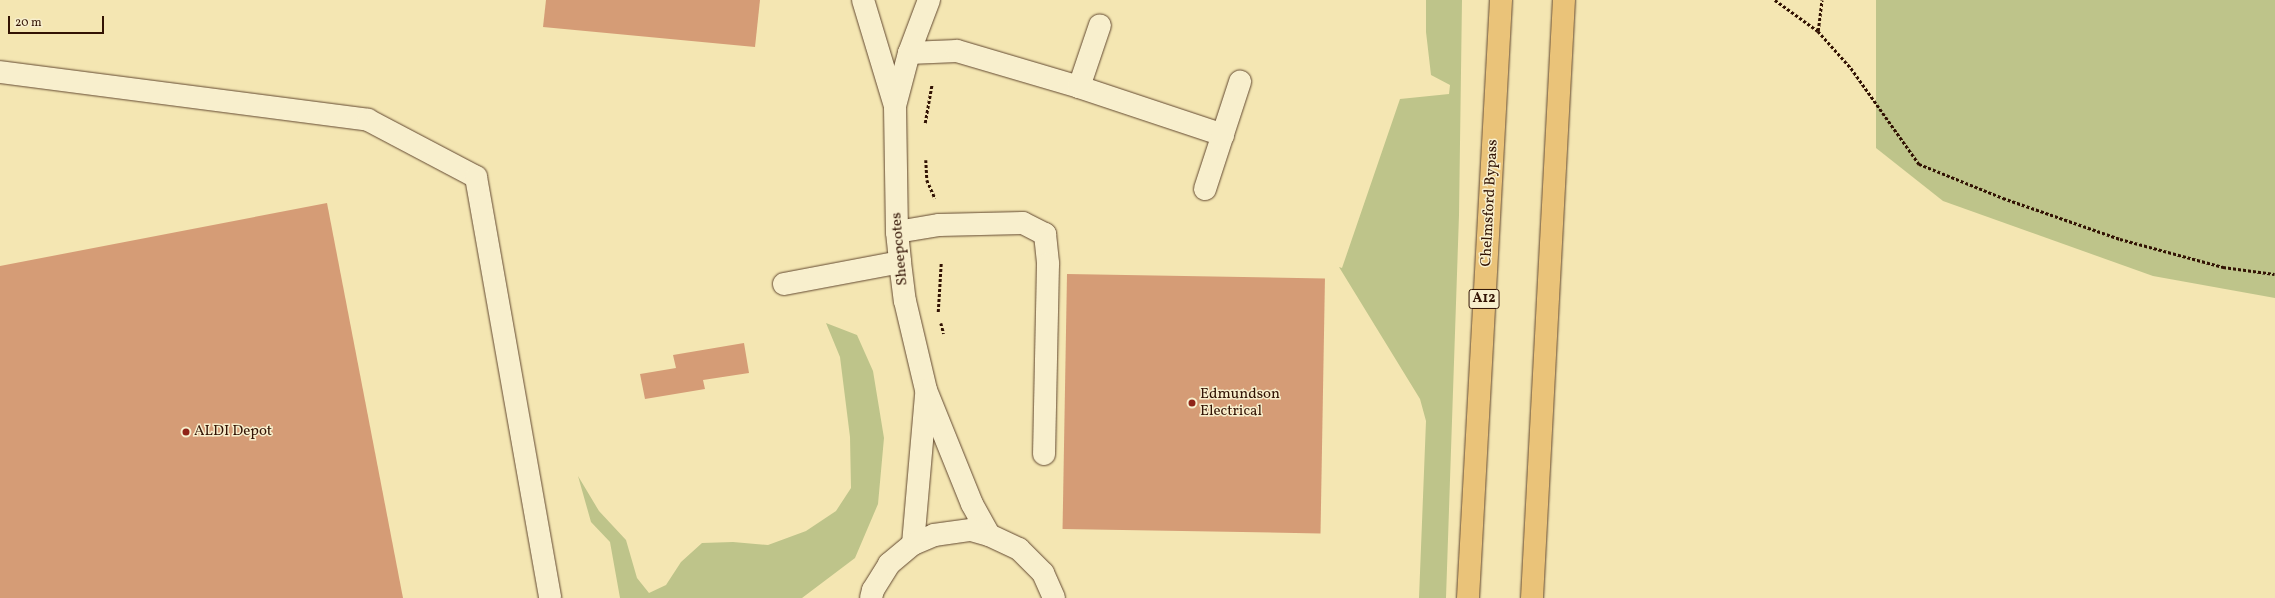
<!DOCTYPE html>
<style>
body{margin:0}
#map{position:relative;width:2275px;height:598px;overflow:hidden;background:#f4e6b2;font-family:Vollkorn,serif}
div>[style]{position:absolute}
[style*='--x']{left:calc(var(--x)*1px);top:calc(var(--y)*1px);width:calc(var(--w)*1px);rotate:calc(var(--a)*1deg)}
.green>*{inset:0;background:#bec48a}
.building>*{inset:0;background:#d59c76;transform-origin:0 0}
.path>*{height:2.5px;margin-top:-1.25px;transform-origin:0;background:repeating-linear-gradient(90deg,#321304 0 3px,transparent 0 5px)}
.roads{filter:drop-shadow(0 0 1px #624830) drop-shadow(0 0 1px #624830)}
.minor>*{height:22px;margin:-11px;padding:0 11px;transform-origin:11px;border-radius:11px;background:#f8efcd}
.highway>*{height:22px;margin:-11px;padding:0 11px;transform-origin:11px;border-radius:11px;background:#eac379}
.dots>*{width:11px;height:11px;translate:-50% -50%;box-sizing:border-box;border:2px solid #f8efcd;border-radius:50%}
span{translate:-50% -50%;white-space:nowrap;text-align:center;line-height:1.15;-webkit-text-stroke:3px #f8efcd;paint-order:stroke}
.shield-label span{padding:1px 3px;background:#f8efcd;border:1px solid;border-radius:3px;-webkit-text-stroke-width:0}
.shield-label{font-size:14px;color:#321304;font-weight:700}
.street-label{font-size:15px;color:#321304}
.poi-label{font-size:15px;color:#321304}
.left{translate:0 -50%;text-align:left}
.scale{position:absolute;left:8px;top:16px;width:96px;height:18px;box-sizing:border-box;border:2px solid #321304;border-top:0;padding-left:5px;font-size:12px;line-height:14px;white-space:nowrap;color:#321304;-webkit-text-stroke:3px #f8efcd;paint-order:stroke}
</style>
<div id="map">
<div class="green">
<i style="clip-path:polygon(1426px 0,1462px 0,1459px 215px,1446px 598px,1419px 598px,1426px 421px,1420px 399px,1339px 267px,1342px 268px,1400px 99px,1449px 94px,1450px 85px,1431px 75px,1426px 32px)"></i>
<i style="clip-path:polygon(1876px 0,2275px 0,2275px 298px,2153px 276px,1943px 201px,1876px 148px)"></i>
<i style="clip-path:polygon(826px 323px,857px 335px,873px 371px,884px 438px,878px 504px,855px 558px,802px 598px,620px 598px,610px 542px,591px 522px,578px 476px,599px 511px,626px 540px,637px 578px,649px 593px,666px 585px,681px 562px,702px 543px,733px 542px,768px 545px,806px 531px,836px 511px,851px 488px,850px 437px,840px 357px)"></i>
</div>
<div class="building">
<i style="clip-path:polygon(546px 0,760px 0,755px 47px,543px 27px)"></i>
<i style="clip-path:polygon(327px 203px,403px 598px,0 598px,0 266px)"></i>
<i style="left:1067px;top:274px;width:258px;height:255px;rotate:1deg"></i>
<i style="clip-path:polygon(744px 343px,749px 373px,703px 380px,705px 389px,645px 399px,640px 374px,676px 368px,673px 355px)"></i>
</div>
<div class="path">
<i style="--x:1775;--y:0;--w:53;--a:35.8"></i>
<i style="--x:1818;--y:31;--w:50;--a:48.3"></i>
<i style="--x:1851;--y:68;--w:118;--a:54.7"></i>
<i style="--x:1919;--y:164;--w:91;--a:22"></i>
<i style="--x:2003;--y:198;--w:124;--a:19.3"></i>
<i style="--x:2120;--y:239;--w:107;--a:15.2"></i>
<i style="--x:2223;--y:267;--w:52;--a:7.7"></i>
<i style="--x:1818;--y:31;--w:31;--a:-83"></i>
<i style="--x:925;--y:123;--w:39;--a:-80"></i>
<i style="--x:926;--y:160;--w:20;--a:87"></i>
<i style="--x:927;--y:180;--w:20;--a:66"></i>
<i style="--x:938;--y:312;--w:49;--a:-86.5"></i>
<i style="--x:941;--y:323;--w:11;--a:75"></i>
</div>
<div class="roads">
<div class="minor">
<i style="--x:863;--y:0;--w:111;--a:73.2"></i>
<i style="--x:929;--y:0;--w:57;--a:110.7"></i>
<i style="--x:909;--y:53;--w:55;--a:104.8"></i>
<i style="--x:895;--y:106;--w:126;--a:89.1"></i>
<i style="--x:897;--y:232;--w:30;--a:84"></i>
<i style="--x:900;--y:262;--w:39;--a:83"></i>
<i style="--x:905;--y:301;--w:91;--a:76.7"></i>
<i style="--x:926;--y:390;--w:123;--a:68"></i>
<i style="--x:972;--y:504;--w:35;--a:61"></i>
<i style="--x:909;--y:53;--w:48;--a:-2.4"></i>
<i style="--x:957;--y:51;--w:127;--a:16.4"></i>
<i style="--x:1079;--y:87;--w:152;--a:18.4"></i>
<i style="--x:0;--y:72;--w:371;--a:7.4"></i>
<i style="--x:368;--y:120;--w:122;--a:27.8"></i>
<i style="--x:476;--y:177;--w:427;--a:80"></i>
<i style="--x:1079;--y:87;--w:65;--a:-71.3"></i>
<i style="--x:1205;--y:189;--w:113;--a:-71.9"></i>
<i style="--x:897;--y:232;--w:43;--a:-9.5"></i>
<i style="--x:939;--y:225;--w:84;--a:-1.4"></i>
<i style="--x:1023;--y:223;--w:25;--a:27"></i>
<i style="--x:1045;--y:234;--w:30;--a:84"></i>
<i style="--x:1048;--y:264;--w:190;--a:91.2"></i>
<i style="--x:784;--y:284;--w:118;--a:-10.7"></i>
<i style="--x:913;--y:544;--w:149;--a:-85"></i>
<i style="--x:871;--y:598;--w:8;--a:-76"></i>
<i style="--x:873;--y:590;--w:31;--a:-58"></i>
<i style="--x:889;--y:564;--w:31;--a:-40"></i>
<i style="--x:913;--y:544;--w:23;--a:-23"></i>
<i style="--x:934;--y:535;--w:37;--a:-8"></i>
<i style="--x:971;--y:530;--w:19;--a:16"></i>
<i style="--x:989;--y:535;--w:33;--a:25"></i>
<i style="--x:1019;--y:549;--w:34;--a:45"></i>
<i style="--x:1043;--y:573;--w:27;--a:66"></i>
</div>
<div class="highway">
<i style="--x:1468;--y:598;--w:599;--a:-86.84"></i>
<i style="--x:1532;--y:598;--w:599;--a:-86.94"></i>
</div>
</div>
<div class="dots">
<i style="left:1192px;top:403px;background:#8f2418"></i>
<i style="left:186px;top:432px;background:#8f2418"></i>
</div>
<div class="shield-label">
<span style="left:1484px;top:299px">A12</span>
</div>
<div class="street-label">
<span style="left:1490px;top:203px;rotate:-87deg">Chelmsford Bypass</span>
<span style="left:900px;top:249px;rotate:-95deg">Sheepcotes</span>
</div>
<div class="poi-label">
<span class="left" style="left:1200px;top:403px">Edmundson<br>Electrical</span>
<span class="left" style="left:194px;top:432px">ALDI Depot</span>
</div>
<div class="scale">20 m</div>
</div>
